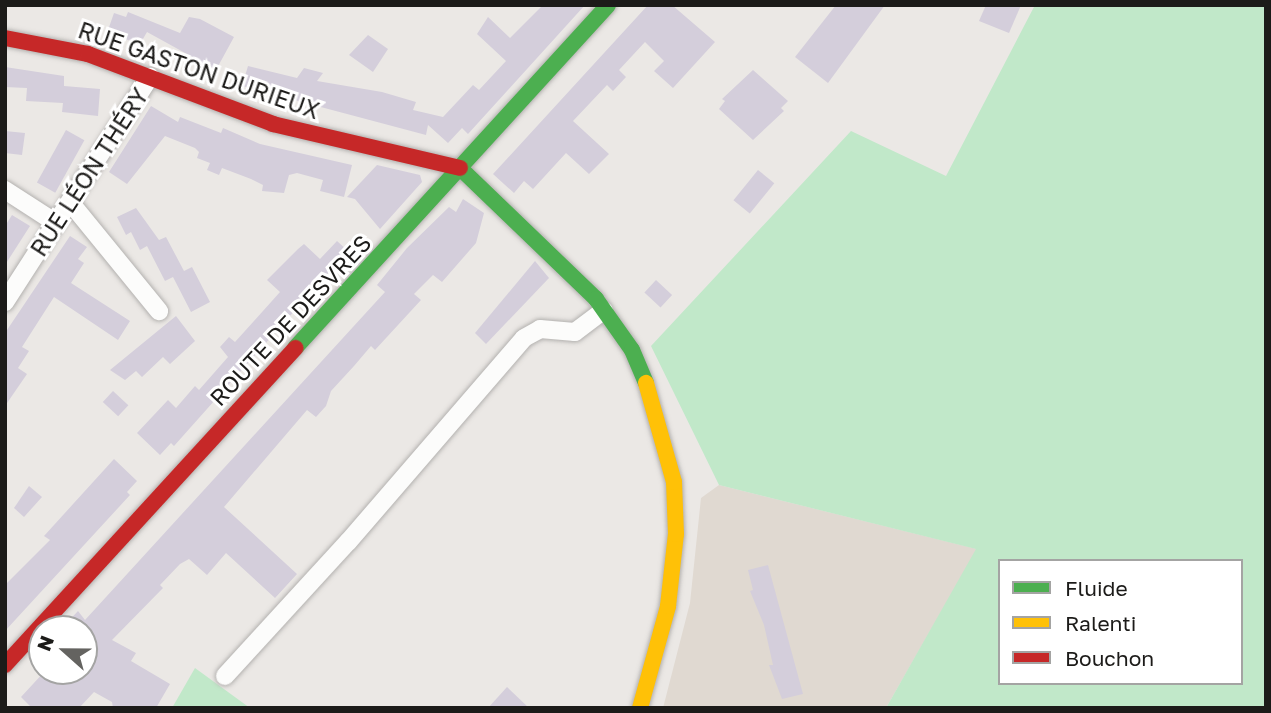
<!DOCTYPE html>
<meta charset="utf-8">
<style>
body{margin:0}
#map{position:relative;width:1271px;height:713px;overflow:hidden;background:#ebe8e5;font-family:"Golos Text",sans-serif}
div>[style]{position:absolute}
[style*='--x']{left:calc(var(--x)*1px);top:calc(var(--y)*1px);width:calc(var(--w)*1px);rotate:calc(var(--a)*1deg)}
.built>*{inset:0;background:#e0d9d1}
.green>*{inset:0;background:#c1e8c9}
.building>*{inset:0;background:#d4cedb;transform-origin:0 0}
.roads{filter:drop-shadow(0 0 2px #b3b1af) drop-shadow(0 0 2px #b3b1af)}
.street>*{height:18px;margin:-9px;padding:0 9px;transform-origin:9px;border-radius:9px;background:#fcfcfb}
.fast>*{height:16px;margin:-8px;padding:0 8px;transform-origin:8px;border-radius:8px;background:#4caf50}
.slow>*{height:16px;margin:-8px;padding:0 8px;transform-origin:8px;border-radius:8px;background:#ffc107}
.jam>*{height:16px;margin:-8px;padding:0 8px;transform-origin:8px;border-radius:8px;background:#c62828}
span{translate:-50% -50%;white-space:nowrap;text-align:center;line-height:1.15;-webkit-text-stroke:6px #fff;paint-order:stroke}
.street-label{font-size:23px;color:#1c1b19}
.frame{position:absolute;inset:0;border:7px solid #1c1b19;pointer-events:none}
.legend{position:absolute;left:998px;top:559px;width:245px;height:126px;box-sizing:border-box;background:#fff;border:2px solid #a4a4a3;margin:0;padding:9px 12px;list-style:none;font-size:21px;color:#1c1b19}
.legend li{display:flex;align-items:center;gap:14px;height:35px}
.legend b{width:35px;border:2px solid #a4a4a3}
.north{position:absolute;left:28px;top:615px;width:70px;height:70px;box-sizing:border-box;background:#fff;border:2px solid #a4a4a3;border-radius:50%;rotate:291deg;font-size:19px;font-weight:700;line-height:28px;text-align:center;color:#1c1b19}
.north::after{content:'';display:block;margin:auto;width:24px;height:32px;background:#646360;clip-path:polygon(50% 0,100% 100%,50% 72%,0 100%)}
</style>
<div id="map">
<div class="built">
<i style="clip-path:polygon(719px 485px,977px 549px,886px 708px,663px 708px,690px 603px,701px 498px)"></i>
</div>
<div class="green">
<i style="clip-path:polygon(evenodd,1035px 5px,1266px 5px,1266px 708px,886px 708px,976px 549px,719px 485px,651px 346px,851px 131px,946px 176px,1035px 5px,1000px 561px,1241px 561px,1241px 683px,1000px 683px,1000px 561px)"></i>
<i style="clip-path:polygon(195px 668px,250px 708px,172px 708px)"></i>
</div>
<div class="building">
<i style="clip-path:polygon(543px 5px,585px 5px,468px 134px,462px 128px,448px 143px,428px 125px,426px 135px,242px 86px,248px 66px,297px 78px,304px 68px,323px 73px,317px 81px,382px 92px,416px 102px,413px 110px,443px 117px,473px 85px,479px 90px,506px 61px,477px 34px,488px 17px,510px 38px)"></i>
<i style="clip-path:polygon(648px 5px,672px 5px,715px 42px,673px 88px,654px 71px,664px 61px,645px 42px,619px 70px,626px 77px,613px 91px,607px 85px,573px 121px,609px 154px,589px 174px,566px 153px,533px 189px,524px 181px,514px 193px,493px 174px)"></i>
<i style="clip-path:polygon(836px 5px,885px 5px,828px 83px,795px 57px)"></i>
<i style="clip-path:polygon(986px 5px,1021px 5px,1009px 33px,979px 21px)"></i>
<i style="clip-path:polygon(128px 12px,180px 33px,189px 17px,200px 19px,234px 37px,216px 70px,147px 32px,140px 44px,107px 33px,114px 13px,126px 17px)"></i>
<i style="clip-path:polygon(368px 35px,388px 49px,373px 72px,349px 55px)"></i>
<i style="clip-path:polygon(5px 67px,64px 76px,64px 86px,100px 89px,98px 116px,62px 112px,63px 103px,26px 101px,27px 88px,5px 87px)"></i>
<i style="clip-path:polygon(753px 70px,788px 101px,781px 108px,784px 111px,753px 140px,719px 109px,725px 101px,722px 99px)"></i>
<i style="clip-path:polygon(151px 106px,178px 122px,180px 117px,221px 133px,223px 128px,260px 144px,352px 165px,344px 197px,320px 191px,323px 180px,297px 173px,289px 175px,284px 193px,262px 191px,263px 185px,251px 179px,222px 168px,219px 175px,207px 170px,210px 163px,197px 158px,199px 152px,195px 148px,165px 136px,127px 184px,109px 172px)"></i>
<i style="left:66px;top:130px;width:21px;height:60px;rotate:29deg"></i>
<i style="clip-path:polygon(5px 131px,25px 133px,22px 155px,5px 153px)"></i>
<i style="clip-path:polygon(377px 165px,420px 175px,422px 182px,380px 229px,355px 199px,347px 197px)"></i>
<i style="left:758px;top:170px;width:21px;height:39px;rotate:39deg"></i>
<i style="clip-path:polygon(463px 199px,484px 213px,476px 243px,442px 282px,433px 275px,414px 294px,421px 300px,375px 350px,371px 346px,354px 366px,331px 391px,326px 406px,316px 417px,307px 410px,224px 507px,297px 574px,275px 598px,226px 553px,207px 575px,189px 559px,180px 564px,160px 585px,163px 588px,112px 640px,136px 653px,131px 661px,170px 684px,156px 708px,113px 708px,112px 702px,94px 692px,79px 708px,32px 708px,21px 697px,45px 671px,84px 671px,84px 629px,61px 629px,78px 611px,85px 620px,385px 292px,377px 285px,407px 248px,449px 207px,456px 212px)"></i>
<i style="clip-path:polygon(136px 208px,159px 240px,166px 237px,184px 271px,192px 267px,210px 302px,191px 312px,173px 277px,181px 273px,165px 281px,147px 246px,140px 250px,131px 232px,126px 235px,117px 217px)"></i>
<i style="clip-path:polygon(12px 215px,30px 226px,5px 265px,5px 226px)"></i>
<i style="clip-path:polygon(70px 236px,87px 247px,78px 259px,84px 263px,71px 283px,130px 321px,118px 340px,54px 297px,22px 347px,29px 351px,18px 368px,27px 374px,5px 406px,5px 333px)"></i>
<i style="clip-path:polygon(337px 241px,348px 251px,174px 446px,171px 443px,160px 455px,137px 433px,168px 400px,176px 408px,195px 386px,199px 390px,228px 357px,220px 347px,229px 337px,235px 342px,280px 292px,267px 280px,298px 249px,304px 244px,320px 259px)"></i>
<i style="clip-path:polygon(535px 261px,549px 278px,486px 344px,475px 333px)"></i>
<i style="left:656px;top:280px;width:22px;height:17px;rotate:43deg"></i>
<i style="clip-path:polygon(176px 316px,195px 341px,170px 364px,163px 357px,142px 377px,136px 371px,125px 380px,110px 370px)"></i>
<i style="left:113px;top:391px;width:21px;height:15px;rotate:43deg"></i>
<i style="clip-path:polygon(114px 459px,137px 481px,127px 492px,130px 495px,5px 631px,5px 585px,50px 540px,44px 536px)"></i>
<i style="clip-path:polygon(29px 486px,42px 497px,24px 517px,14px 508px)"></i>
<i style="clip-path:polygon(768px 565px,803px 694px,782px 699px,769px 665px,773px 665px,764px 625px,750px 591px,753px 590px,748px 570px)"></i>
<i style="clip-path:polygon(507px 687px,529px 708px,488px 708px)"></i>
</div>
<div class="roads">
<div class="street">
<i style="--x:5;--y:190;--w:61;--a:32.9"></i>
<i style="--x:70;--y:202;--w:141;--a:50.8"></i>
<i style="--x:5;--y:302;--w:268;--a:-57.2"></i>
<i style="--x:225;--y:676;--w:182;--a:-47.5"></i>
<i style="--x:348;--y:542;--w:269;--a:-49.2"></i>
<i style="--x:524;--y:338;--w:18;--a:-29"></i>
<i style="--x:540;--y:329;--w:35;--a:5"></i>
<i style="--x:575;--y:332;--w:36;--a:-37"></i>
</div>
<div class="fast">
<i style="--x:460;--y:168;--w:189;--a:43.9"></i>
<i style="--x:596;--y:299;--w:62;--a:54.8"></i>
<i style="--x:632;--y:350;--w:36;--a:67"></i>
<i style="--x:295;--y:348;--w:464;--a:-47.6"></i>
</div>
<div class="slow">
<i style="--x:640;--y:708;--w:106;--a:-74.6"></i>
<i style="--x:668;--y:606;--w:72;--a:-83.7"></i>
<i style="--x:676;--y:534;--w:52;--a:-92.2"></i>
<i style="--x:674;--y:482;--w:103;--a:-105.8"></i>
</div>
<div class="jam">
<i style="--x:5;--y:38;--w:85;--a:10.9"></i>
<i style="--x:88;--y:54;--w:198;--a:20.7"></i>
<i style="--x:273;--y:124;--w:192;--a:13.2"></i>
<i style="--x:5;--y:665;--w:430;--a:-47.5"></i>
</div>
</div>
<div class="street-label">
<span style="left:199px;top:70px;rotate:19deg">RUE GASTON DURIEUX</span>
<span style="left:89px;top:172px;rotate:-57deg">RUE LÉON THÉRY</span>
<span style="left:290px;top:320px;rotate:-47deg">ROUTE DE DESVRES</span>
</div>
<div class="frame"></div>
<ul class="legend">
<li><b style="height:9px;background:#4caf50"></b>Fluide</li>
<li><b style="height:9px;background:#ffc107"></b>Ralenti</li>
<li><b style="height:9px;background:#c62828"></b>Bouchon</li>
</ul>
<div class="north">N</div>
</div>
